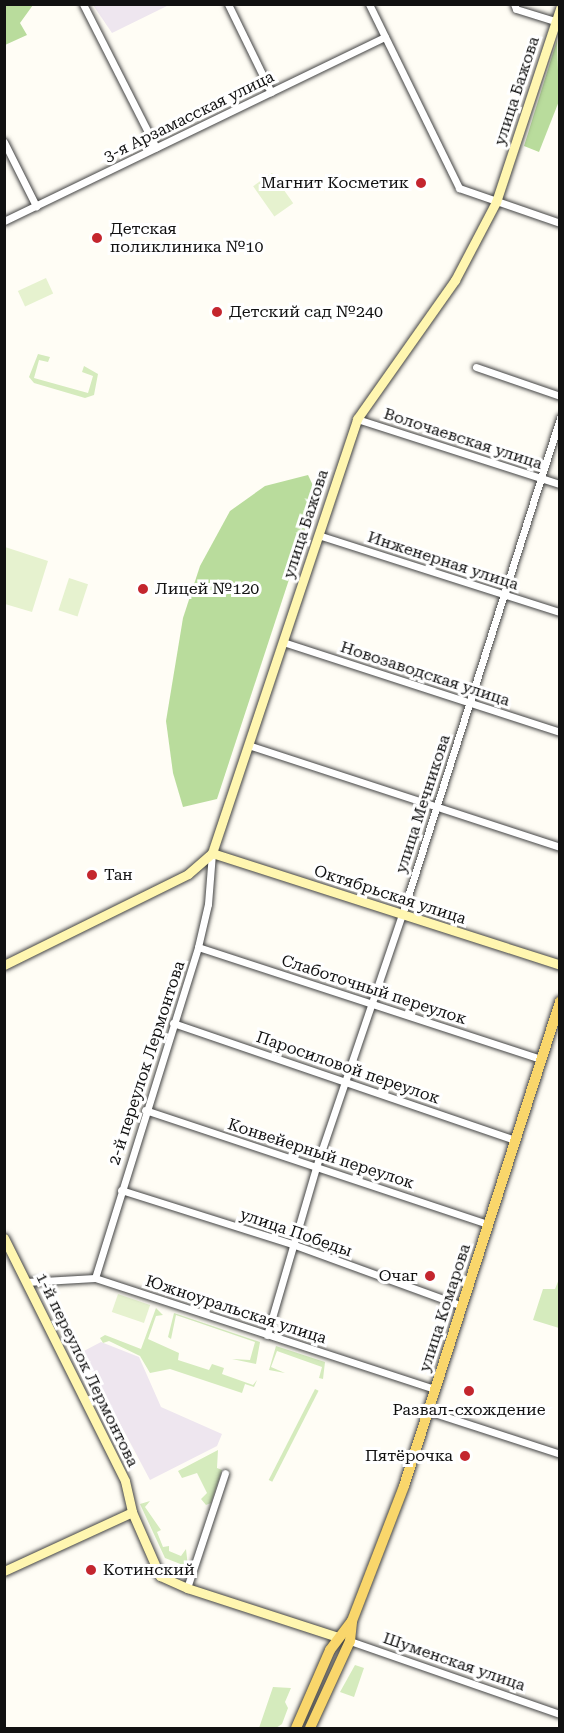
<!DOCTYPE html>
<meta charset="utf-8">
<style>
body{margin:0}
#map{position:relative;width:564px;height:1733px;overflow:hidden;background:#fffdf5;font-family:"Roboto Serif",serif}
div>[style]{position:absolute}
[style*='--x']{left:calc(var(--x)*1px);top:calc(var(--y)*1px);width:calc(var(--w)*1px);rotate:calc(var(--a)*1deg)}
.industrial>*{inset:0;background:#eee6ef}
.green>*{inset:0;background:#d5ebbd;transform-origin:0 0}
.forest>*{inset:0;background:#b9dc9c}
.pitch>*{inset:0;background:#e6f2cf;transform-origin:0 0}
.roads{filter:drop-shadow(0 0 2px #444) drop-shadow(0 0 2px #444)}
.street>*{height:7px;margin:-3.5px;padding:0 3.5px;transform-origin:3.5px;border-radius:3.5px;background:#fff}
.secondary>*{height:9px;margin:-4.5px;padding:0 4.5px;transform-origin:4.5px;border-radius:4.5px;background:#fff6b0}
.primary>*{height:10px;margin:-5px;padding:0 5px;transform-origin:5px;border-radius:5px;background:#f9d66b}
.dots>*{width:16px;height:16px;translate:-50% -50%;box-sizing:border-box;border:3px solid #fff;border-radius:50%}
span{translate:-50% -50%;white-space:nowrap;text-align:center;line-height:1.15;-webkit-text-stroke:6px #fff;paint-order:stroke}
.street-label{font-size:16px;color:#111}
.poi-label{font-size:16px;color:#111}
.right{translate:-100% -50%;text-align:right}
.left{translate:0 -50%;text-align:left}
.frame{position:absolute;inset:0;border:6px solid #111;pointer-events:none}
</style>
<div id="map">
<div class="industrial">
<i style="clip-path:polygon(93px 5px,169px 5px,112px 33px)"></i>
<i style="clip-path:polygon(101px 1342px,139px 1357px,161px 1407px,222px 1434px,217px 1446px,150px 1480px,82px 1352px)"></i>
</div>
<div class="green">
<i style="clip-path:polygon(38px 354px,50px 357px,48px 362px,39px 360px,34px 378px,88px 393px,93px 376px,82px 372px,84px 366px,98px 374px,94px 395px,85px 398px,34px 383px,29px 377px)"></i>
<i style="clip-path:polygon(559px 1279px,559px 1328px,533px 1320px,543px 1289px,555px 1289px)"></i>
<i style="clip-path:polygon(156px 1308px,163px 1315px,156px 1316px,148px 1339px,179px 1353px,178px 1360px,209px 1370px,212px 1364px,224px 1368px,222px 1374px,253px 1385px,257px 1380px,254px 1387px,245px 1384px,242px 1393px,170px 1369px,150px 1373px,140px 1356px,109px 1341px,103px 1343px,100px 1338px,105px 1335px,141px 1349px)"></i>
<i style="clip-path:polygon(174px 1313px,260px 1342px,256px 1364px,232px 1359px,250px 1360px,255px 1342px,176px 1315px,171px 1339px,168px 1337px)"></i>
<i style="clip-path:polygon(276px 1346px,325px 1362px,323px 1379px,319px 1378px,322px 1367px,277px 1351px,271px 1367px,285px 1373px,269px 1370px)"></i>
<i style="left:315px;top:1389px;width:4px;height:102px;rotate:27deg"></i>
<i style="clip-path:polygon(218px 1450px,217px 1468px,222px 1470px,211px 1503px,206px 1505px,201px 1499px,207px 1493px,197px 1473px,182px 1478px,178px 1471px)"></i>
<i style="clip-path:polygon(150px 1501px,145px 1507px,161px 1530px,157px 1532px,163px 1547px,169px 1546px,169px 1551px,181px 1556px,186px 1549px,188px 1567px,165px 1558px,140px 1504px)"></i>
<i style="clip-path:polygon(355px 1665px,364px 1668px,354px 1697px,340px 1692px)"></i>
<i style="clip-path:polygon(273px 1687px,291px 1688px,285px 1702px,288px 1708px,282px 1724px,276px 1728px,259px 1728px)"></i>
</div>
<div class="forest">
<i style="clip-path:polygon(5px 4px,33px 5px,20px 23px,27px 35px,5px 45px)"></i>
<i style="clip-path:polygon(557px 40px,559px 101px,539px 152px,524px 146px)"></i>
<i style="clip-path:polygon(308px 475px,317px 494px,217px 799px,183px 807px,173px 773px,166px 721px,183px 618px,200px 566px,230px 511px,265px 486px)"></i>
</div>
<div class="pitch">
<i style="left:272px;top:173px;width:37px;height:23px;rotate:55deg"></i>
<i style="left:46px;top:278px;width:17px;height:31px;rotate:65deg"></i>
<i style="clip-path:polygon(5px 547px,48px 561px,32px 612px,5px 604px)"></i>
<i style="left:69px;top:578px;width:20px;height:34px;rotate:18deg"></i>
<i style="left:118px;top:1294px;width:34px;height:19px;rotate:19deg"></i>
</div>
<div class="roads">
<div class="street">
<i style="--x:83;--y:4;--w:161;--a:63.1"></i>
<i style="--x:228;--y:4;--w:98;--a:64"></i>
<i style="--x:369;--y:4;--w:205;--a:63.9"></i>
<i style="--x:459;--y:188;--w:107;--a:19.1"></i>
<i style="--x:514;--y:4;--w:5;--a:68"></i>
<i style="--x:516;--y:9;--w:41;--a:17.1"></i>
<i style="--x:4;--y:142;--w:72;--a:63.4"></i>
<i style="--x:4;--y:221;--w:423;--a:-25.8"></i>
<i style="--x:476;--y:367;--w:89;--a:19"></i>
<i style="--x:357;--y:419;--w:213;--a:17.8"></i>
<i style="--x:318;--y:535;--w:254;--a:17.7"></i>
<i style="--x:283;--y:642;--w:291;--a:18"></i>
<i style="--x:248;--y:745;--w:328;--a:18.1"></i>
<i style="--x:198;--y:947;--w:361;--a:18.1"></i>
<i style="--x:173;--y:1023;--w:361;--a:18.9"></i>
<i style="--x:145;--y:1110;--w:361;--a:18.4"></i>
<i style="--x:121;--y:1190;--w:179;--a:17.5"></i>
<i style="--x:292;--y:1244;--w:181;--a:20"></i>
<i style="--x:95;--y:1278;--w:347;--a:-72.7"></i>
<i style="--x:198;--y:947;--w:44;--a:-76.9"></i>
<i style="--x:208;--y:904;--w:51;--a:-85.5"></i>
<i style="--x:26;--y:1282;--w:69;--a:-3.3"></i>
<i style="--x:95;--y:1278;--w:358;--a:18.1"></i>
<i style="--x:267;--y:1335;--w:175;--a:-73.7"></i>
<i style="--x:316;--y:1167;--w:266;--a:-71.2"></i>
<i style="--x:402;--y:915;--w:522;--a:-72.36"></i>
<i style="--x:428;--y:1411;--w:139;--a:18"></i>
<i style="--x:187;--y:1588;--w:121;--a:-71.7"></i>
<i style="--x:350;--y:1641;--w:222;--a:19.2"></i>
</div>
<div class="secondary">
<i style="--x:212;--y:853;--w:366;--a:17.8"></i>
<i style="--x:4;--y:965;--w:205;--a:-26.3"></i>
<i style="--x:188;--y:874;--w:32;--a:-41"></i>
<i style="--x:212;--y:853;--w:458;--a:-71.5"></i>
<i style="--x:357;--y:419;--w:170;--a:-54.8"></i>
<i style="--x:455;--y:280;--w:88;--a:-62.3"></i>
<i style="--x:496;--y:202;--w:204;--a:-71.7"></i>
<i style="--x:4;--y:1238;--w:271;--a:63.5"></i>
<i style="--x:125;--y:1481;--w:32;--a:77"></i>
<i style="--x:132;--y:1512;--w:70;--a:66.4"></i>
<i style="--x:160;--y:1576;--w:30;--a:24"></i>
<i style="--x:187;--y:1588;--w:159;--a:18"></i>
<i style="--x:4;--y:1571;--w:141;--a:-24.7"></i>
</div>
<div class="primary">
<i style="--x:296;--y:1728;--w:85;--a:-66.4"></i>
<i style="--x:330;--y:1650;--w:36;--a:-53"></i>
<i style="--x:310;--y:1728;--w:96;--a:-65.3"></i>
<i style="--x:350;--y:1641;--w:20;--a:-84"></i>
<i style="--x:352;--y:1621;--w:145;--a:-68.9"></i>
<i style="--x:404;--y:1486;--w:509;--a:-72.14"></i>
</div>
</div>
<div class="dots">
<i style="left:421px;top:183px;background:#c4262e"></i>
<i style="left:97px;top:238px;background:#c4262e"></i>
<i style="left:217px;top:312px;background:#c4262e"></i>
<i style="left:143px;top:589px;background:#c4262e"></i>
<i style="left:92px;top:875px;background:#c4262e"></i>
<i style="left:430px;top:1276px;background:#c4262e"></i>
<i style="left:469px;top:1391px;background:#c4262e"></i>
<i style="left:465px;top:1456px;background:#c4262e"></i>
<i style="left:91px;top:1570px;background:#c4262e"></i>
</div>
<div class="street-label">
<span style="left:517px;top:91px;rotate:-72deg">улица Бажова</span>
<span style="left:189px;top:117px;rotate:-26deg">3-я Арзамасская улица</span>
<span style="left:463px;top:439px;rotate:18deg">Волочаевская улица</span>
<span style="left:306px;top:524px;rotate:-72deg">улица Бажова</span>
<span style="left:443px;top:561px;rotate:18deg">Инженерная улица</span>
<span style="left:425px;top:674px;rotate:18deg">Новозаводская улица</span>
<span style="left:423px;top:804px;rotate:-72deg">улица Мечникова</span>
<span style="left:390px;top:895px;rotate:18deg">Октябрьская улица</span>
<span style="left:374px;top:990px;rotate:18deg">Слаботочный переулок</span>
<span style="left:147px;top:1063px;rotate:-72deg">2-й переулок Лермонтова</span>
<span style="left:348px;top:1068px;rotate:19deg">Паросиловой переулок</span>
<span style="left:321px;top:1154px;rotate:18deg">Конвейерный переулок</span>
<span style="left:296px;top:1233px;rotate:19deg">улица Победы</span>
<span style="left:445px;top:1308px;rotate:-72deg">улица Комарова</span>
<span style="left:236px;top:1310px;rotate:18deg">Южноуральская улица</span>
<span style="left:87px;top:1370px;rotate:64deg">1-й переулок Лермонтова</span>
<span style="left:454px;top:1662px;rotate:19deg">Шуменская улица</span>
</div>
<div class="poi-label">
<span class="right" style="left:409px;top:183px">Магнит Косметик</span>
<span class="left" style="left:110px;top:238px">Детская<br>поликлиника №10</span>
<span class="left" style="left:229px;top:312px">Детский сад №240</span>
<span class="left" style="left:155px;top:589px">Лицей №120</span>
<span class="left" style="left:104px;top:875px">Тан</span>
<span class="right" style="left:418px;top:1276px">Очаг</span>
<span style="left:469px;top:1410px">Развал-схождение</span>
<span class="right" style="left:453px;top:1456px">Пятёрочка</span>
<span class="left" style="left:103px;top:1570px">Котинский</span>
</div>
<div class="frame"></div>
</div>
